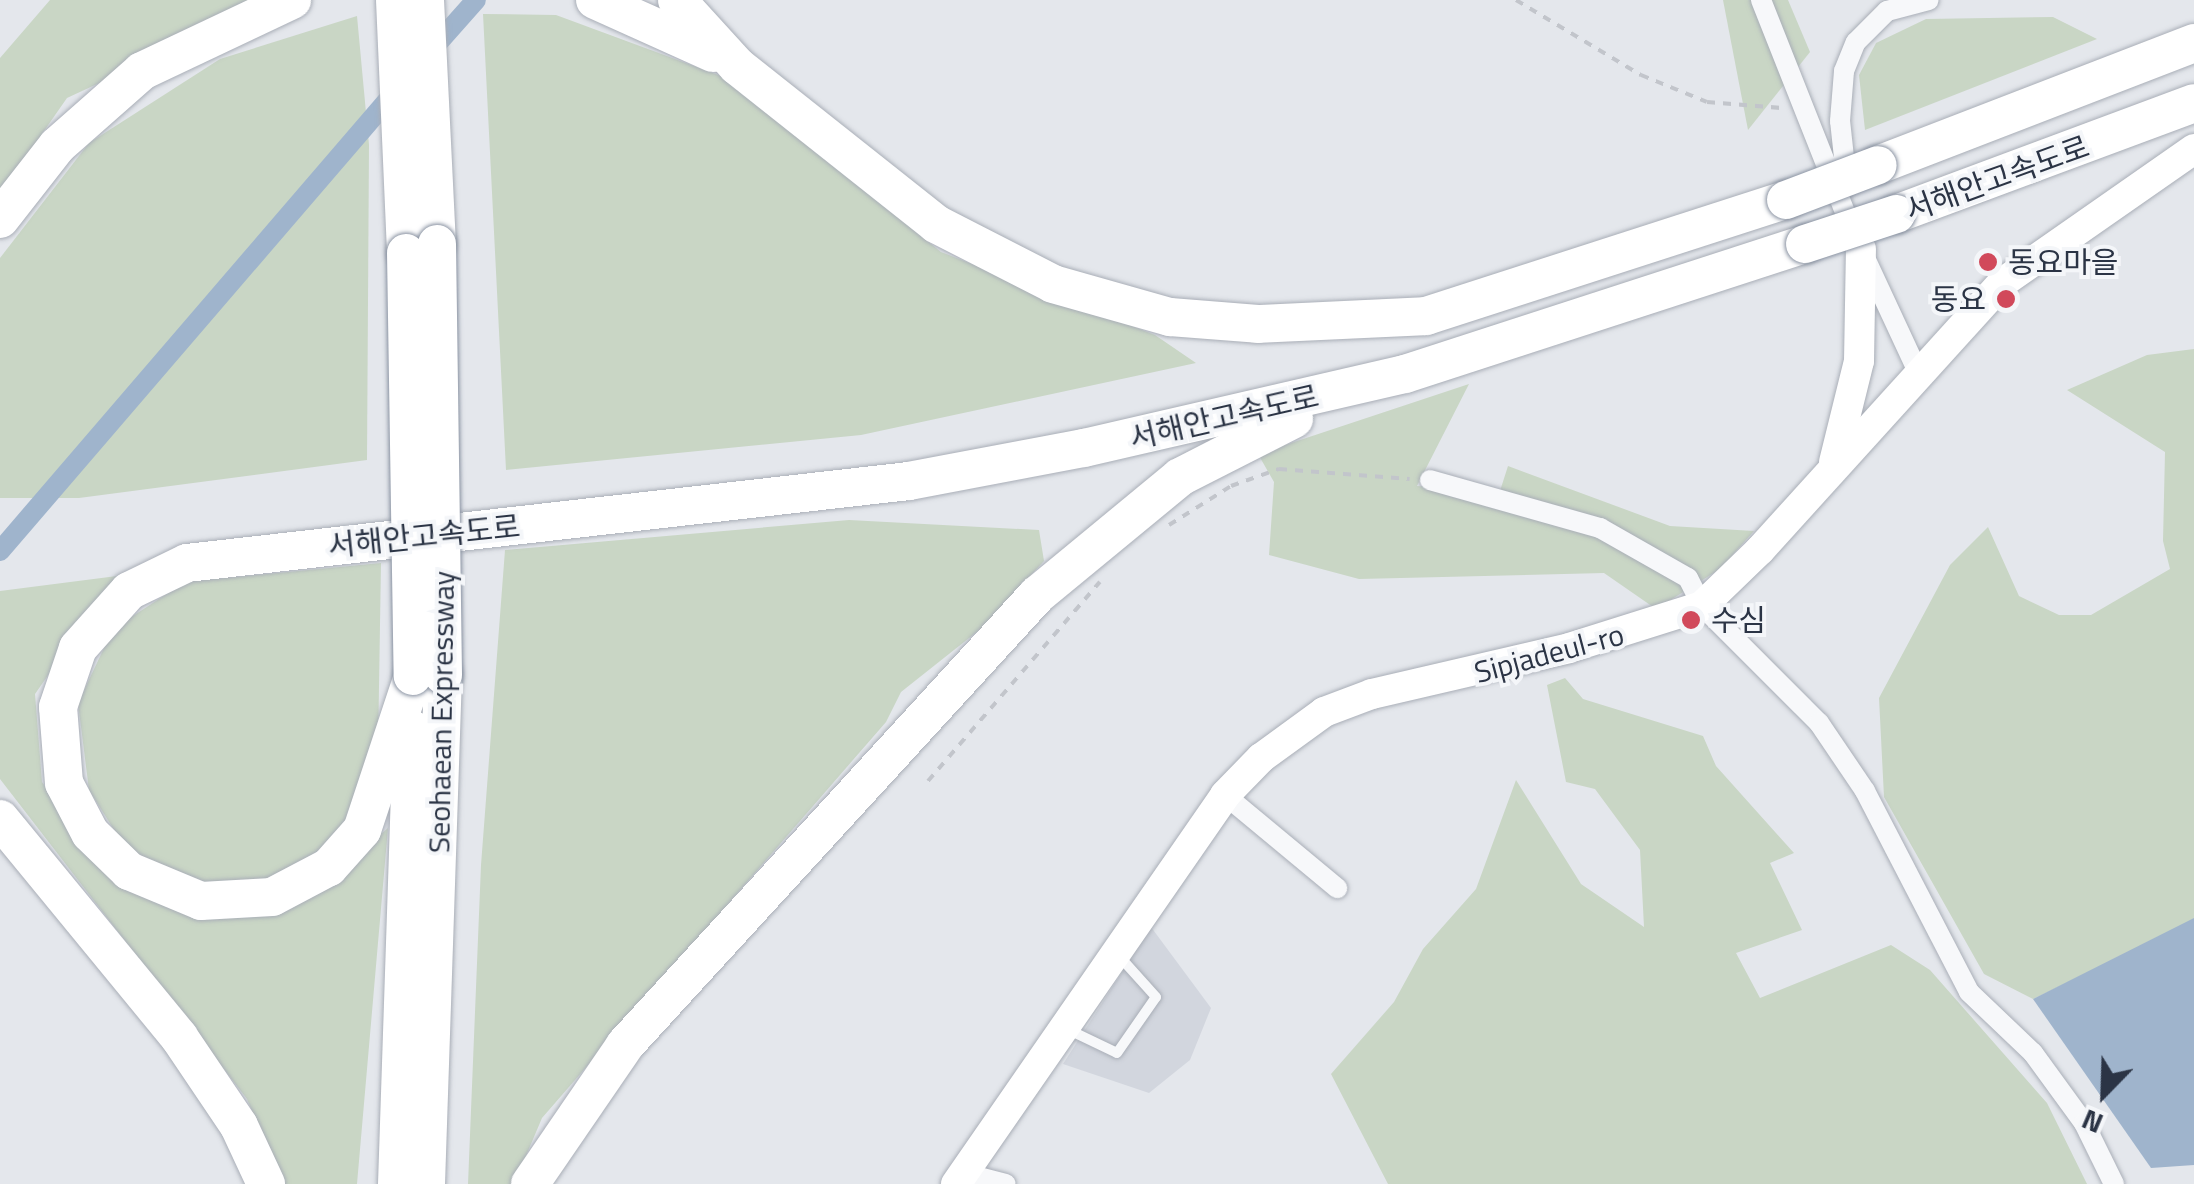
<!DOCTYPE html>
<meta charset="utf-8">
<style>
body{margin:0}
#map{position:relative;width:2194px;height:1184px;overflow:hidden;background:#e4e7ec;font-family:"Titillium Web","Noto Sans KR",sans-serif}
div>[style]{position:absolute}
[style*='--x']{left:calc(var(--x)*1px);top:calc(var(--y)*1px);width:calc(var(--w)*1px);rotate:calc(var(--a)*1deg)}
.built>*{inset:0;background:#d2d6de}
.green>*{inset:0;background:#c9d6c5}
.water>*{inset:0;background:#9fb4cc}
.canal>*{height:20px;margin:-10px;padding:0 10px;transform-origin:10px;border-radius:10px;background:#9fb4cc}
.path>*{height:4px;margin-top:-2px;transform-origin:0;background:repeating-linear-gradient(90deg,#c2c5cb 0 8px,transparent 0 16px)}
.roads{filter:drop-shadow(0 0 2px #a9aeb7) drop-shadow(0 0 2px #a9aeb7)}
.service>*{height:10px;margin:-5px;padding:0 5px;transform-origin:5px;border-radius:5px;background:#f7f8fa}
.minor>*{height:20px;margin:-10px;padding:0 10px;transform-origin:10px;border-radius:10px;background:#f7f8fa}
.secondary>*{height:30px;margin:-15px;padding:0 15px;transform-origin:15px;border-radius:15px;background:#fff}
.motorway>*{height:38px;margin:-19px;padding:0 19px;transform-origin:19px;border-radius:19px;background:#fff}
.bridges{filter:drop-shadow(0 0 2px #8b94a3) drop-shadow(0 0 2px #8b94a3)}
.motorway-bridge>*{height:38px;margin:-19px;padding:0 19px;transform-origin:19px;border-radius:19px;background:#fff}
.dots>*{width:28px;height:28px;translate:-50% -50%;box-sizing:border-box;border:5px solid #f4f6f9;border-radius:50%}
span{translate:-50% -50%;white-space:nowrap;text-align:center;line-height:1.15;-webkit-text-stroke:8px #f4f6f9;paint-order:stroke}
.street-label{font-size:30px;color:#2b3445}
.poi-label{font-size:30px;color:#2b3445}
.left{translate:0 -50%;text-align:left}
.right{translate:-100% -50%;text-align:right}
.north{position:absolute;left:2054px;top:1044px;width:100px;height:100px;-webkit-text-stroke:8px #f4f6f9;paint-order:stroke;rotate:203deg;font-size:28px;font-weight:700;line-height:40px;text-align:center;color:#2b3445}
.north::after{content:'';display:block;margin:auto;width:35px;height:45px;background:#2b3445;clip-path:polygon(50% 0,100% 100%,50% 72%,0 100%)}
</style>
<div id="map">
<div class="built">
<i style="clip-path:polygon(1151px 927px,1211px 1008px,1190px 1060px,1149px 1093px,1063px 1064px)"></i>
</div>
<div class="green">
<i style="clip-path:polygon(50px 0,278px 0,67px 98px,0 194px,0 58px)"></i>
<i style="clip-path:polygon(1723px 0,1788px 0,1810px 52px,1748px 130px)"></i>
<i style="clip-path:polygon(483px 14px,556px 15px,721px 76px,941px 252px,1155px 335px,1196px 363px,861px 435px,506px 470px)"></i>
<i style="clip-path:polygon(357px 16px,369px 145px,367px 460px,79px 498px,0 498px,0 258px,89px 143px,220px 59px)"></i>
<i style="clip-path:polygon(2053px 17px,2097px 39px,1865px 130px,1859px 75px,1876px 43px,1926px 19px)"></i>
<i style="clip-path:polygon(2194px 349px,2194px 921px,2033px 999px,1984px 974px,1884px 797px,1879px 698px,1950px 565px,1988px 527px,2019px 596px,2059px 615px,2091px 615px,2170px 569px,2163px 541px,2165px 452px,2067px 390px,2147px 355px)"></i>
<i style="clip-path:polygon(1469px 384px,1417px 486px,1500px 491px,1508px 466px,1670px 526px,1754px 531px,1720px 569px,1656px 609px,1604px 573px,1359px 579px,1269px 555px,1274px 482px,1258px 454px)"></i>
<i style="clip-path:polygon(849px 520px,1039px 530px,1044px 561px,983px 627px,901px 692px,886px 722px,542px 1118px,514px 1184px,468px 1184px,481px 865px,505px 550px)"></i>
<i style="clip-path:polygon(381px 563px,378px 748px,354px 815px,313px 879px,214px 888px,128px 852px,89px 790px,78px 703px,113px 629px,185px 582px)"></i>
<i style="clip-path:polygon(117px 576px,35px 694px,42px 782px,110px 877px,298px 904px,388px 828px,357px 1184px,282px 1184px,247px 1099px,0 779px,0 591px)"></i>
<i style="clip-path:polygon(1565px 678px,1583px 699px,1703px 736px,1716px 766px,1794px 853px,1770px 863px,1802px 930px,1736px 953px,1760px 998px,1891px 945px,1930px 970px,2047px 1103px,2087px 1184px,1388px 1184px,1331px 1074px,1394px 1002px,1423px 949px,1476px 889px,1516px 780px,1581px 884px,1644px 927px,1640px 850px,1595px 789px,1566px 782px,1547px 685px)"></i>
</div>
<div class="water">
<i style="clip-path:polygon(2194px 918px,2194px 1165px,2151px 1168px,2033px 999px)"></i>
</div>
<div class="canal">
<i style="--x:428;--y:54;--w:72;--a:-48.4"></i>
<i style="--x:0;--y:551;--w:612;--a:-49.31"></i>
</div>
<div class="path">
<i style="--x:1516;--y:0;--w:146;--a:31"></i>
<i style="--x:1641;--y:75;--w:71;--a:22.2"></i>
<i style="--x:1707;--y:102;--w:74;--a:4.6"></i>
<i style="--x:1169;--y:525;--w:73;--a:-32.2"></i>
<i style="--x:1231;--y:486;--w:51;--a:-19.5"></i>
<i style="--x:1279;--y:469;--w:131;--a:4.4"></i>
<i style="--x:928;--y:781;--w:263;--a:-49.2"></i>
</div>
<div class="roads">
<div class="service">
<i style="--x:1067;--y:1029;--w:55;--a:25.6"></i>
<i style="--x:1117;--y:1053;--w:68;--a:-55.1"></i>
<i style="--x:1156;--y:997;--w:54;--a:-132"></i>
</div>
<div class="minor">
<i style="--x:1761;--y:0;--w:250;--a:68.4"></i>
<i style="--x:1853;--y:232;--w:152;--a:65.1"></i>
<i style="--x:1847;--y:185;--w:64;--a:-96.2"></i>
<i style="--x:1840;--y:121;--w:50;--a:-85.4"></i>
<i style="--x:1844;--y:71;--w:31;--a:-68"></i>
<i style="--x:1856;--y:42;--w:44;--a:-45"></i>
<i style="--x:1887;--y:11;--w:43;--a:-14.7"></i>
<i style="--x:1430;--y:480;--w:177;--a:15.8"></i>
<i style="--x:1600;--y:528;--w:101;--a:29.6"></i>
<i style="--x:1688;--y:578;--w:31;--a:63"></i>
<i style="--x:1702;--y:606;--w:165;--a:45"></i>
<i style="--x:1819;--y:723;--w:82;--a:55.9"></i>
<i style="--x:1865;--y:791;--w:226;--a:62.6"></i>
<i style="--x:1969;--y:992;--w:88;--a:43.6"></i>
<i style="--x:2033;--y:1053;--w:87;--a:53.9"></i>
<i style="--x:2084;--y:1123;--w:68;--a:63.8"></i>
<i style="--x:1225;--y:795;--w:146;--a:39.7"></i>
<i style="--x:963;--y:1173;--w:44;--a:14.3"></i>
</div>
<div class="secondary">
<i style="--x:1834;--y:462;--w:104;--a:-76.1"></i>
<i style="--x:1859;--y:361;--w:112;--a:-89"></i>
<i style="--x:956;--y:1184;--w:473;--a:-55.3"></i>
<i style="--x:1225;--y:795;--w:52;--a:-45.8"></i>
<i style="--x:1261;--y:758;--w:78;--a:-36.1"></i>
<i style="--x:1324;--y:712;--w:51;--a:-20.6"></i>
<i style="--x:1372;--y:694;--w:202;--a:-13.1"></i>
<i style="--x:1569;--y:648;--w:139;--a:-17.5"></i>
<i style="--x:1702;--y:606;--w:81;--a:-44"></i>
<i style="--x:1760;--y:550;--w:360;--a:-47.8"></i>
<i style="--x:2002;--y:283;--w:234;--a:-34.9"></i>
</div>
<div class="motorway">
<i style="--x:395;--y:0;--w:253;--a:87.5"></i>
<i style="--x:425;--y:0;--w:244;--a:87.2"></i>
<i style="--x:595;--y:0;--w:129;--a:24.2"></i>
<i style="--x:677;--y:0;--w:89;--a:47.7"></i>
<i style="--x:737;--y:66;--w:254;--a:38.4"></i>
<i style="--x:936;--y:224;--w:131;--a:27.1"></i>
<i style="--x:1053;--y:284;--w:122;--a:15.8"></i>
<i style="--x:1170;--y:317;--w:88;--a:4.5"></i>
<i style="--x:1258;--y:324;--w:168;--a:-2.7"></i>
<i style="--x:1426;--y:316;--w:378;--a:-17.9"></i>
<i style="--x:1878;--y:165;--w:339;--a:-21.1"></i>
<i style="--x:1896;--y:214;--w:318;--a:-20.4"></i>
<i style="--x:0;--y:219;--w:93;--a:-52"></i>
<i style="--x:57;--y:146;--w:113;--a:-41.4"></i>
<i style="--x:142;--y:71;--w:166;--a:-25.3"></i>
<i style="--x:413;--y:676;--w:162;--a:108.3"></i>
<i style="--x:362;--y:830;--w:50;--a:131.7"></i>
<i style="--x:329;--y:867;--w:64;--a:152.2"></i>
<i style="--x:272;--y:897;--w:71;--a:176.8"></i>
<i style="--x:201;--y:901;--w:78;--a:-157.4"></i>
<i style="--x:129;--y:871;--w:54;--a:-135.7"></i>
<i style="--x:90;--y:833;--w:56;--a:-117.5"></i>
<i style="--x:64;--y:783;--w:76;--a:-94.5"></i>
<i style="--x:58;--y:707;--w:62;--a:-71.3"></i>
<i style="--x:78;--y:648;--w:76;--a:-48.2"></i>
<i style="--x:129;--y:591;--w:64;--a:-25.8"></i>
<i style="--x:187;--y:563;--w:727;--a:-6.48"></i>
<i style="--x:909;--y:481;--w:178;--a:-10.7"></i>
<i style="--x:1084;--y:448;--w:329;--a:-13"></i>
<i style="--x:1405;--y:374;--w:421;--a:-18"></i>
<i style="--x:0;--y:819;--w:282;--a:50.6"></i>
<i style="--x:179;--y:1037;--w:107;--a:56"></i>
<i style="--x:239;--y:1126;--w:64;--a:65"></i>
<i style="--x:397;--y:1184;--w:455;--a:-88.1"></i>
<i style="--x:426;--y:1184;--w:509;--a:-88.09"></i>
<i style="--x:530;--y:1184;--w:168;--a:-55.6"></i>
<i style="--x:625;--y:1045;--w:610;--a:-47.52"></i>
<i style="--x:1037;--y:595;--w:185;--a:-39.5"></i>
<i style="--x:1180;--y:477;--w:128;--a:-27"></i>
</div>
</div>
<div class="bridges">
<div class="motorway-bridge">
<i style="--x:1786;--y:200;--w:98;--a:-20.8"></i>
<i style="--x:437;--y:244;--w:431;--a:89.2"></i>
<i style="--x:1805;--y:244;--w:96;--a:-18.2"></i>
<i style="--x:406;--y:253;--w:423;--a:89.1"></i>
</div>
</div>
<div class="dots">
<i style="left:1988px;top:262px;background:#d1495b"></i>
<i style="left:2006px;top:299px;background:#d1495b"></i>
<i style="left:1691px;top:620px;background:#d1495b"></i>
</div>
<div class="street-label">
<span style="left:1997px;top:178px;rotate:-20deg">서해안고속도로</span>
<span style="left:1224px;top:417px;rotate:-13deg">서해안고속도로</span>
<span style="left:424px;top:536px;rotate:-6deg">서해안고속도로</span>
<span style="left:1549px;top:653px;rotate:-15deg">Sipjadeul-ro</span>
<span style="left:441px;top:712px;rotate:-89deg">Seohaean Expressway</span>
</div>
<div class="poi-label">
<span class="left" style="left:2008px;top:262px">동요마을</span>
<span class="right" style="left:1986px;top:299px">동요</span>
<span class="left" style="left:1711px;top:620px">수심</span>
</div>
<div class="north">N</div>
</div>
